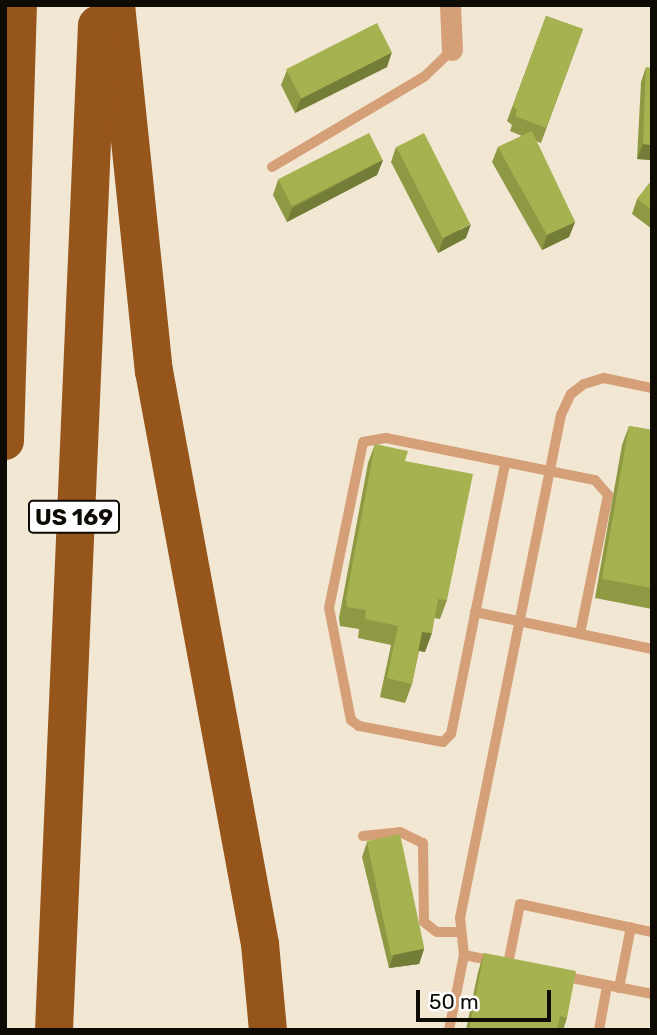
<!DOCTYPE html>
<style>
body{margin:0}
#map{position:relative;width:657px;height:1035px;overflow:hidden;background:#f1e7d3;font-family:Rubik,sans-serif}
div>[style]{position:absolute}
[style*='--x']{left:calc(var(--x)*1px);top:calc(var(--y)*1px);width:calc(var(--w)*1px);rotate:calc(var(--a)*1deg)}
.service>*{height:10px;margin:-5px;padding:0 5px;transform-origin:5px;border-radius:5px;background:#d59f78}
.minor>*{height:21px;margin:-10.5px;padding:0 10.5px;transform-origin:10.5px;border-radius:10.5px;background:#d59f78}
.motorway>*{height:38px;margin:-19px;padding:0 19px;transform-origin:19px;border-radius:19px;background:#96551b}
.wall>*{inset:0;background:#8f9944}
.shaded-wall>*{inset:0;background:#747d37}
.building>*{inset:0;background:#a6b24f;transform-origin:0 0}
span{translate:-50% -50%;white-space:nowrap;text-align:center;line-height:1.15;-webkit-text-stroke:6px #fff;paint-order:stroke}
.shield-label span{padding:2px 5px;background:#fff;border:2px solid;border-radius:5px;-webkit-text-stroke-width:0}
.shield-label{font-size:23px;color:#0e0b05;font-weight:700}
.frame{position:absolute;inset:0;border:7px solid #0e0b05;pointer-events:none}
.scale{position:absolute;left:416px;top:990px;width:135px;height:32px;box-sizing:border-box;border:4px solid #0e0b05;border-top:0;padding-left:9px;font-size:21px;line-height:24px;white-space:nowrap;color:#0e0b05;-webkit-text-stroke:5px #fff;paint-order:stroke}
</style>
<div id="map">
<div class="service">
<i style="--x:272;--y:167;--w:178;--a:-30.7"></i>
<i style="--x:425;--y:76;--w:37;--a:-44"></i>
<i style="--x:505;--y:464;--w:275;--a:101.3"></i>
<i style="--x:451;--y:734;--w:11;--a:135"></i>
<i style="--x:443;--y:742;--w:86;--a:-169.2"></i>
<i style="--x:359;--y:726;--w:10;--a:-143"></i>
<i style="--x:351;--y:720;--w:114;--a:-101.1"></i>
<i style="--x:329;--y:608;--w:169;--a:-78.4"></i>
<i style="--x:363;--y:442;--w:23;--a:-10"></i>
<i style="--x:386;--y:438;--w:213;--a:11.4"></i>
<i style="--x:595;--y:480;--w:20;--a:49"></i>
<i style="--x:608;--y:495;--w:142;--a:101.4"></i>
<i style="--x:475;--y:612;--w:181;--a:11.8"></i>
<i style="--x:363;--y:836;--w:37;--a:-6"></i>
<i style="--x:400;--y:832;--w:25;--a:26"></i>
<i style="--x:423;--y:843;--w:79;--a:89.3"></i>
<i style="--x:424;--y:922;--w:16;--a:38"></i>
<i style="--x:437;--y:932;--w:24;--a:0"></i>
<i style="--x:464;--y:955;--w:32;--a:11"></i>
<i style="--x:508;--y:964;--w:61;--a:-78.7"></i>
<i style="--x:520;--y:904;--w:135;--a:12"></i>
<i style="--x:562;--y:976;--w:92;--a:11.3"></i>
<i style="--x:619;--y:988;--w:62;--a:-78.9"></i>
<i style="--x:449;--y:1030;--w:76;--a:-78.7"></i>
<i style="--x:464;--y:955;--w:37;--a:-96"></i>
<i style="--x:460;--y:918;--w:513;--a:-78.65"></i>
<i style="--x:561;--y:415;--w:23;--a:-65"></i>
<i style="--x:571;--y:394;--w:16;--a:-38"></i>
<i style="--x:584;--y:384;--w:21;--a:-17"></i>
<i style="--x:604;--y:378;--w:49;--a:11.8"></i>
<i style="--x:599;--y:1030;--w:45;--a:-79.7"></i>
</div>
<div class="minor">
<i style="--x:450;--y:5;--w:45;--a:87.5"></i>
</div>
<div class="motorway">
<i style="--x:116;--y:5;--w:368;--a:84.1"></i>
<i style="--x:154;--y:371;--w:583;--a:79.52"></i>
<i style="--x:260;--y:944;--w:86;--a:84.7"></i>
<i style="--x:5;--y:441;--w:436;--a:-88.3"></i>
<i style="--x:54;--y:1030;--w:1006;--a:-87.55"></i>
</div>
<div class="wall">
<i style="clip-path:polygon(546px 16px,583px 29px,541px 143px,536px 141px,575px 222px,569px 237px,542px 250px,492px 162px,498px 147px,522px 136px,510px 131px,512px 125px,507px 121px)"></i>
<i style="clip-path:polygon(387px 67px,295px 113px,281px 85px,287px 70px)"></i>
<i style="clip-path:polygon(646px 67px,652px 160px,637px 159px,641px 82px)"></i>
<i style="clip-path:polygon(396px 147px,466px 238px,438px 253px,391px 162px)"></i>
<i style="clip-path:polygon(383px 160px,377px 175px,287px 222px,273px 195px,278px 180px)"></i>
<i style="clip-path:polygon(652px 180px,652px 229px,632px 214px,637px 199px)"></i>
<i style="clip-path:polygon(629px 426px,652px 430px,652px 609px,595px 598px,622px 445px)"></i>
<i style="clip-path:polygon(375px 444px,405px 461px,447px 600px,440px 619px,434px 618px,425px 652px,419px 651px,412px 684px,405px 703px,380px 697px,391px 645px,358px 638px,359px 629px,340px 626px,339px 618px,368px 463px)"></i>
<i style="clip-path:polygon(367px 842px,424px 949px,419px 964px,389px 968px,362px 857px)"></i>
<i style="clip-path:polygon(484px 953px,567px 1018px,563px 1030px,466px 1030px,478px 972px)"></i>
</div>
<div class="shaded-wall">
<i style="clip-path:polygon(392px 52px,387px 67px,295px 113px,301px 98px)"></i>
<i style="clip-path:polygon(643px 144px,652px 145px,652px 160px,637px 159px)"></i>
<i style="clip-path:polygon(383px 160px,377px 175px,287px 222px,292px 208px)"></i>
<i style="clip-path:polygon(575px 222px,569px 237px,542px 250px,547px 235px)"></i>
<i style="clip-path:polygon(471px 224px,466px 238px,438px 253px,444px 238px)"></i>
<i style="clip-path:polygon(422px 632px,432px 633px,425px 652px,415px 650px)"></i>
<i style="clip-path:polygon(424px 949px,419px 964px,389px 968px,394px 953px)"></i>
</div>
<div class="building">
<i style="clip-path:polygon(546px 16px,583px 29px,546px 128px,515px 116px,517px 110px,513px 106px)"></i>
<i style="left:377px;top:23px;width:33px;height:102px;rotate:63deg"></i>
<i style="clip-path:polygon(646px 67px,652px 68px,652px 145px,643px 144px)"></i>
<i style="clip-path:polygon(532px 131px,575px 222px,547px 235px,498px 147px)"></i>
<i style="left:369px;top:133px;width:30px;height:102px;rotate:63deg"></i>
<i style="left:424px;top:133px;width:102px;height:31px;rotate:63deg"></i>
<i style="clip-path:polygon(652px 180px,652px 210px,637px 199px)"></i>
<i style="clip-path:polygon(629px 426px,652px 430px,652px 588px,602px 579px)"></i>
<i style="clip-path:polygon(375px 444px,408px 451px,405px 461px,473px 474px,447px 600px,438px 599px,432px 633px,422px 632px,412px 684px,387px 678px,398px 626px,365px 619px,366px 610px,347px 607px,346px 599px)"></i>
<i style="left:400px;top:834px;width:117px;height:34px;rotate:78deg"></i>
<i style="clip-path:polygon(484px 953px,576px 971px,567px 1018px,560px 1016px,557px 1030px,469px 1030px)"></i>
</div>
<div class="shield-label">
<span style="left:74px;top:517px">US 169</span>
</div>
<div class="frame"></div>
<div class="scale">50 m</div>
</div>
